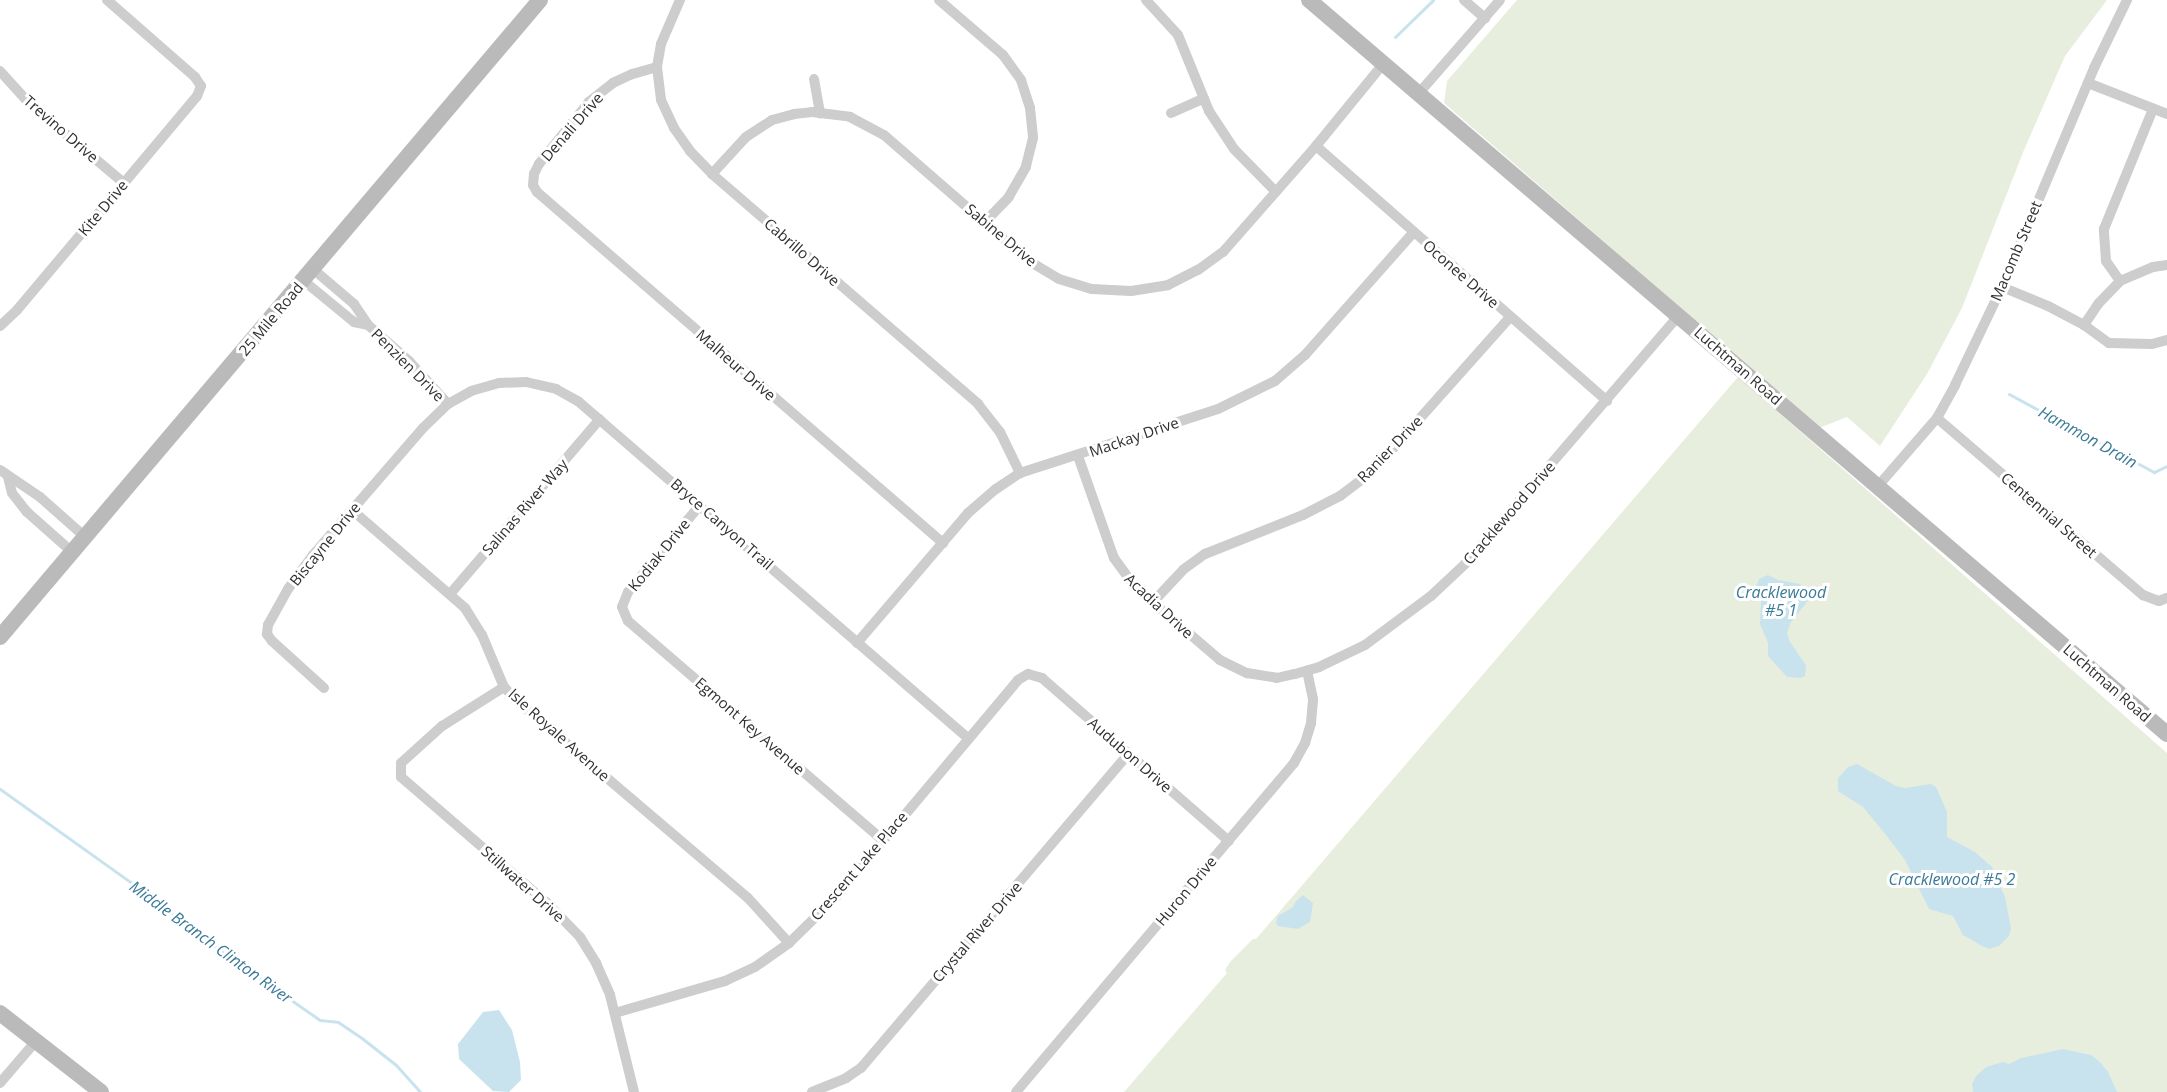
<!DOCTYPE html>
<style>
body{margin:0}
#map{position:relative;width:2167px;height:1092px;overflow:hidden;background:#fff;font-family:"Open Sans",sans-serif}
div>[style]{position:absolute}
[style*='--x']{left:calc(var(--x)*1px);top:calc(var(--y)*1px);width:calc(var(--w)*1px);rotate:calc(var(--a)*1deg)}
.green>*{inset:0;background:#e8eede}
.water>*{inset:0;background:#c9e3ee}
.stream>*{height:3px;margin:-1.5px;padding:0 1.5px;transform-origin:1.5px;border-radius:1.5px;background:#c9e3ee}
.street>*{height:10px;margin:-5px;padding:0 5px;transform-origin:5px;border-radius:5px;background:#cdcdcd}
.secondary>*{height:16px;margin:-8px;padding:0 8px;transform-origin:8px;border-radius:8px;background:#bababa}
span{translate:-50% -50%;white-space:nowrap;text-align:center;line-height:1.15;-webkit-text-stroke:6px #fff;paint-order:stroke}
.street-label{font-size:15px;color:#303030}
.water-label{font-size:16px;color:#397a98;font-style:italic}
</style>
<div id="map">
<div class="green">
<i style="clip-path:polygon(1517px 0,2107px 0,2065px 56px,2024px 150px,1962px 308px,1927px 374px,1880px 446px,1847px 417px,1819px 428px,1444px 103px,1447px 81px)"></i>
<i style="clip-path:polygon(1738px 377px,2167px 753px,2167px 1092px,1124px 1092px,1227px 973px,1225px 970px,1230px 962px,1253px 939px,1256px 939px)"></i>
</div>
<div class="water">
<i style="clip-path:polygon(1768px 575px,1778px 580px,1800px 584px,1808px 595px,1807px 602px,1791px 622px,1787px 633px,1790px 642px,1806px 665px,1805px 676px,1801px 678px,1787px 677px,1768px 656px,1768px 643px,1760px 624px,1761px 600px,1756px 587px,1759px 579px)"></i>
<i style="clip-path:polygon(1857px 764px,1896px 786px,1905px 788px,1931px 784px,1936px 787px,1947px 812px,1947px 837px,1975px 852px,1992px 867px,2005px 897px,2011px 928px,2009px 936px,1999px 946px,1989px 949px,1982px 946px,1963px 935px,1953px 916px,1929px 909px,1905px 860px,1886px 835px,1863px 807px,1838px 791px,1838px 778px,1848px 767px)"></i>
<i style="clip-path:polygon(1303px 895px,1313px 903px,1310px 922px,1298px 929px,1278px 926px,1276px 923px,1278px 916px,1293px 907px,1296px 901px)"></i>
<i style="clip-path:polygon(499px 1010px,512px 1030px,520px 1062px,521px 1080px,509px 1092px,493px 1091px,459px 1059px,458px 1044px,483px 1012px)"></i>
<i style="clip-path:polygon(2063px 1049px,2091px 1055px,2100px 1062px,2108px 1072px,2117px 1092px,1973px 1092px,1972px 1084px,1976px 1076px,1986px 1067px,2003px 1062px,2009px 1064px,2021px 1058px)"></i>
</div>
<div class="stream">
<i style="--x:1395;--y:37;--w:53;--a:-44.2"></i>
<i style="--x:2009;--y:394;--w:165;--a:28.3"></i>
<i style="--x:2154;--y:472;--w:14;--a:-25"></i>
<i style="--x:0;--y:789;--w:181;--a:35.5"></i>
<i style="--x:147;--y:894;--w:95;--a:37.7"></i>
<i style="--x:222;--y:952;--w:119;--a:34.8"></i>
<i style="--x:320;--y:1020;--w:18;--a:6"></i>
<i style="--x:338;--y:1022;--w:30;--a:34"></i>
<i style="--x:363;--y:1039;--w:42;--a:38.2"></i>
<i style="--x:396;--y:1065;--w:36;--a:48"></i>
</div>
<div class="street">
<i style="--x:680;--y:0;--w:48;--a:113.4"></i>
<i style="--x:661;--y:44;--w:23;--a:100"></i>
<i style="--x:657;--y:67;--w:33;--a:83"></i>
<i style="--x:661;--y:100;--w:31;--a:65"></i>
<i style="--x:674;--y:128;--w:28;--a:55"></i>
<i style="--x:690;--y:151;--w:32;--a:46"></i>
<i style="--x:712;--y:174;--w:352;--a:40.8"></i>
<i style="--x:978;--y:404;--w:36;--a:52"></i>
<i style="--x:1000;--y:432;--w:46;--a:64"></i>
<i style="--x:939;--y:0;--w:84;--a:40.7"></i>
<i style="--x:1003;--y:55;--w:31;--a:54"></i>
<i style="--x:1021;--y:80;--w:29;--a:72"></i>
<i style="--x:1030;--y:108;--w:30;--a:84"></i>
<i style="--x:1033;--y:138;--w:30;--a:104"></i>
<i style="--x:1026;--y:167;--w:34;--a:120"></i>
<i style="--x:1009;--y:197;--w:35;--a:134"></i>
<i style="--x:1146;--y:0;--w:47;--a:47.6"></i>
<i style="--x:1178;--y:35;--w:82;--a:67.8"></i>
<i style="--x:1209;--y:111;--w:45;--a:56.7"></i>
<i style="--x:1234;--y:149;--w:60;--a:45.7"></i>
<i style="--x:1464;--y:0;--w:28;--a:41"></i>
<i style="--x:657;--y:67;--w:26;--a:164"></i>
<i style="--x:632;--y:74;--w:21;--a:155"></i>
<i style="--x:613;--y:83;--w:31;--a:142"></i>
<i style="--x:589;--y:102;--w:80;--a:128.9"></i>
<i style="--x:539;--y:164;--w:11;--a:117"></i>
<i style="--x:534;--y:174;--w:11;--a:95"></i>
<i style="--x:533;--y:185;--w:8;--a:60"></i>
<i style="--x:537;--y:192;--w:537;--a:40.84"></i>
<i style="--x:0;--y:71;--w:42;--a:47.9"></i>
<i style="--x:28;--y:102;--w:126;--a:40.2"></i>
<i style="--x:814;--y:79;--w:35;--a:80"></i>
<i style="--x:2088;--y:83;--w:85;--a:21.4"></i>
<i style="--x:1419;--y:93;--w:123;--a:-48.9"></i>
<i style="--x:1171;--y:113;--w:36;--a:-24"></i>
<i style="--x:1316;--y:146;--w:387;--a:41.2"></i>
<i style="--x:712;--y:174;--w:50;--a:-47.4"></i>
<i style="--x:746;--y:137;--w:31;--a:-33"></i>
<i style="--x:772;--y:120;--w:23;--a:-15"></i>
<i style="--x:794;--y:114;--w:18;--a:-6"></i>
<i style="--x:812;--y:112;--w:38;--a:7"></i>
<i style="--x:850;--y:117;--w:38;--a:28"></i>
<i style="--x:884;--y:135;--w:192;--a:41"></i>
<i style="--x:1029;--y:261;--w:35;--a:31"></i>
<i style="--x:1059;--y:279;--w:34;--a:17"></i>
<i style="--x:1092;--y:289;--w:39;--a:3"></i>
<i style="--x:1131;--y:291;--w:37;--a:-9"></i>
<i style="--x:1168;--y:285;--w:34;--a:-27"></i>
<i style="--x:1198;--y:270;--w:31;--a:-36"></i>
<i style="--x:1223;--y:252;--w:141;--a:-48.7"></i>
<i style="--x:1316;--y:146;--w:107;--a:-50.7"></i>
<i style="--x:313;--y:269;--w:54;--a:40.5"></i>
<i style="--x:354;--y:304;--w:25;--a:56"></i>
<i style="--x:368;--y:325;--w:55;--a:41.3"></i>
<i style="--x:409;--y:361;--w:58;--a:47.8"></i>
<i style="--x:304;--y:281;--w:65;--a:39.4"></i>
<i style="--x:354;--y:322;--w:14;--a:12"></i>
<i style="--x:2120;--y:281;--w:24;--a:-125"></i>
<i style="--x:2106;--y:261;--w:32;--a:-94"></i>
<i style="--x:2104;--y:229;--w:130;--a:-67.8"></i>
<i style="--x:2002;--y:287;--w:50;--a:22.4"></i>
<i style="--x:2048;--y:306;--w:41;--a:27.8"></i>
<i style="--x:2084;--y:325;--w:31;--a:36"></i>
<i style="--x:2109;--y:343;--w:43;--a:1.3"></i>
<i style="--x:2152;--y:344;--w:16;--a:-15"></i>
<i style="--x:2084;--y:325;--w:25;--a:-56"></i>
<i style="--x:2098;--y:304;--w:32;--a:-46"></i>
<i style="--x:2120;--y:281;--w:36;--a:-23"></i>
<i style="--x:2153;--y:267;--w:14;--a:-8"></i>
<i style="--x:0;--y:326;--w:23;--a:-43"></i>
<i style="--x:17;--y:310;--w:166;--a:-49.9"></i>
<i style="--x:124;--y:183;--w:114;--a:-50"></i>
<i style="--x:197;--y:96;--w:11;--a:-68"></i>
<i style="--x:201;--y:86;--w:11;--a:-124"></i>
<i style="--x:195;--y:77;--w:117;--a:-138.8"></i>
<i style="--x:1937;--y:418;--w:272;--a:40.7"></i>
<i style="--x:2143;--y:595;--w:17;--a:21"></i>
<i style="--x:2159;--y:601;--w:9;--a:-21"></i>
<i style="--x:1078;--y:456;--w:108;--a:70.6"></i>
<i style="--x:1114;--y:558;--w:37;--a:54"></i>
<i style="--x:1136;--y:588;--w:111;--a:40.6"></i>
<i style="--x:1220;--y:660;--w:30;--a:26"></i>
<i style="--x:1247;--y:673;--w:30;--a:9"></i>
<i style="--x:1277;--y:678;--w:18;--a:-13"></i>
<i style="--x:1295;--y:674;--w:25;--a:-16"></i>
<i style="--x:1319;--y:667;--w:51;--a:-25.6"></i>
<i style="--x:1365;--y:645;--w:82;--a:-36.6"></i>
<i style="--x:1431;--y:596;--w:47;--a:-43.3"></i>
<i style="--x:1465;--y:564;--w:328;--a:-49.3"></i>
<i style="--x:0;--y:470;--w:48;--a:34"></i>
<i style="--x:40;--y:497;--w:60;--a:41.6"></i>
<i style="--x:8;--y:477;--w:16;--a:76"></i>
<i style="--x:12;--y:493;--w:24;--a:52"></i>
<i style="--x:27;--y:512;--w:60;--a:41.6"></i>
<i style="--x:1878;--y:486;--w:90;--a:-49.1"></i>
<i style="--x:1937;--y:418;--w:38;--a:-61"></i>
<i style="--x:1955;--y:385;--w:109;--a:-64.4"></i>
<i style="--x:2002;--y:287;--w:238;--a:-67.2"></i>
<i style="--x:2094;--y:68;--w:76;--a:-64.1"></i>
<i style="--x:700;--y:505;--w:113;--a:129.6"></i>
<i style="--x:628;--y:592;--w:16;--a:112"></i>
<i style="--x:622;--y:607;--w:15;--a:67"></i>
<i style="--x:628;--y:621;--w:336;--a:40.7"></i>
<i style="--x:352;--y:510;--w:150;--a:40.9"></i>
<i style="--x:465;--y:608;--w:32;--a:58"></i>
<i style="--x:482;--y:635;--w:56;--a:67.1"></i>
<i style="--x:504;--y:687;--w:23;--a:47"></i>
<i style="--x:520;--y:704;--w:299;--a:40.4"></i>
<i style="--x:748;--y:898;--w:61;--a:47.7"></i>
<i style="--x:450;--y:594;--w:230;--a:-49.4"></i>
<i style="--x:1153;--y:602;--w:45;--a:-46.8"></i>
<i style="--x:1184;--y:569;--w:26;--a:-36"></i>
<i style="--x:1205;--y:554;--w:105;--a:-21.7"></i>
<i style="--x:1303;--y:515;--w:42;--a:-27.2"></i>
<i style="--x:1340;--y:496;--w:41;--a:-37.1"></i>
<i style="--x:1373;--y:471;--w:206;--a:-48.3"></i>
<i style="--x:857;--y:643;--w:171;--a:-49.5"></i>
<i style="--x:968;--y:513;--w:37;--a:-41"></i>
<i style="--x:996;--y:489;--w:29;--a:-34"></i>
<i style="--x:1020;--y:473;--w:208;--a:-17.9"></i>
<i style="--x:1218;--y:409;--w:64;--a:-26.2"></i>
<i style="--x:1275;--y:381;--w:40;--a:-41"></i>
<i style="--x:1305;--y:355;--w:163;--a:-48.5"></i>
<i style="--x:504;--y:687;--w:73;--a:147.8"></i>
<i style="--x:442;--y:726;--w:55;--a:137.9"></i>
<i style="--x:401;--y:763;--w:14;--a:90"></i>
<i style="--x:401;--y:777;--w:191;--a:40.8"></i>
<i style="--x:546;--y:902;--w:49;--a:45.8"></i>
<i style="--x:580;--y:937;--w:31;--a:58"></i>
<i style="--x:596;--y:963;--w:35;--a:66"></i>
<i style="--x:610;--y:995;--w:100;--a:76.1"></i>
<i style="--x:324;--y:688;--w:70;--a:-137.9"></i>
<i style="--x:272;--y:641;--w:9;--a:-126"></i>
<i style="--x:267;--y:634;--w:9;--a:-84"></i>
<i style="--x:268;--y:625;--w:41;--a:-60.9"></i>
<i style="--x:288;--y:589;--w:42;--a:-53.7"></i>
<i style="--x:313;--y:555;--w:168;--a:-49.1"></i>
<i style="--x:423;--y:428;--w:35;--a:-44"></i>
<i style="--x:448;--y:404;--w:26;--a:-29"></i>
<i style="--x:471;--y:391;--w:29;--a:-16"></i>
<i style="--x:499;--y:383;--w:27;--a:-2"></i>
<i style="--x:526;--y:382;--w:31;--a:13"></i>
<i style="--x:556;--y:389;--w:26;--a:29"></i>
<i style="--x:579;--y:402;--w:515;--a:40.83"></i>
<i style="--x:615;--y:1013;--w:115;--a:-16.2"></i>
<i style="--x:725;--y:981;--w:33;--a:-25"></i>
<i style="--x:755;--y:967;--w:42;--a:-35.2"></i>
<i style="--x:789;--y:943;--w:66;--a:-44.4"></i>
<i style="--x:836;--y:897;--w:283;--a:-50"></i>
<i style="--x:1018;--y:680;--w:12;--a:-31"></i>
<i style="--x:1028;--y:674;--w:15;--a:16"></i>
<i style="--x:1042;--y:678;--w:248;--a:41.1"></i>
<i style="--x:0;--y:1083;--w:55;--a:-49.4"></i>
<i style="--x:812;--y:1092;--w:37;--a:-22"></i>
<i style="--x:846;--y:1078;--w:18;--a:-34"></i>
<i style="--x:861;--y:1068;--w:412;--a:-49.6"></i>
<i style="--x:1016;--y:1092;--w:431;--a:-49.8"></i>
<i style="--x:1294;--y:763;--w:23;--a:-61"></i>
<i style="--x:1305;--y:743;--w:21;--a:-73"></i>
<i style="--x:1311;--y:723;--w:24;--a:-85"></i>
<i style="--x:1313;--y:699;--w:29;--a:-102"></i>
</div>
<div class="secondary">
<i style="--x:1309;--y:0;--w:1129;--a:40.55"></i>
<i style="--x:0;--y:637;--w:835;--a:-49.71"></i>
<i style="--x:0;--y:1013;--w:128;--a:38"></i>
</div>
<div class="street-label">
<span style="left:572px;top:127px;rotate:-49deg">Denali Drive</span>
<span style="left:61px;top:129px;rotate:41deg">Trevino Drive</span>
<span style="left:103px;top:208px;rotate:-50deg">Kite Drive</span>
<span style="left:1001px;top:235px;rotate:40deg">Sabine Drive</span>
<span style="left:2016px;top:251px;rotate:-67deg">Macomb Street</span>
<span style="left:802px;top:252px;rotate:41deg">Cabrillo Drive</span>
<span style="left:1461px;top:274px;rotate:41deg">Oconee Drive</span>
<span style="left:271px;top:319px;rotate:-50deg">25 Mile Road</span>
<span style="left:408px;top:365px;rotate:45deg">Penzien Drive</span>
<span style="left:736px;top:365px;rotate:41deg">Malheur Drive</span>
<span style="left:1738px;top:366px;rotate:41deg">Luchtman Road</span>
<span style="left:1134px;top:437px;rotate:-19deg">Mackay Drive</span>
<span style="left:1390px;top:449px;rotate:-46deg">Ranier Drive</span>
<span style="left:525px;top:507px;rotate:-49deg">Salinas River Way</span>
<span style="left:1509px;top:513px;rotate:-49deg">Cracklewood Drive</span>
<span style="left:2049px;top:515px;rotate:41deg">Centennial Street</span>
<span style="left:722px;top:524px;rotate:41deg">Bryce Canyon Trail</span>
<span style="left:325px;top:544px;rotate:-51deg">Biscayne Drive</span>
<span style="left:659px;top:555px;rotate:-51deg">Kodiak Drive</span>
<span style="left:1159px;top:606px;rotate:43deg">Acadia Drive</span>
<span style="left:2107px;top:683px;rotate:41deg">Luchtman Road</span>
<span style="left:750px;top:726px;rotate:41deg">Egmont Key Avenue</span>
<span style="left:559px;top:735px;rotate:42deg">Isle Royale Avenue</span>
<span style="left:1130px;top:755px;rotate:41deg">Audubon Drive</span>
<span style="left:859px;top:866px;rotate:-49deg">Crescent Lake Place</span>
<span style="left:523px;top:884px;rotate:42deg">Stillwater Drive</span>
<span style="left:1186px;top:891px;rotate:-50deg">Huron Drive</span>
<span style="left:977px;top:932px;rotate:-49deg">Crystal River Drive</span>
</div>
<div class="water-label">
<span style="left:2088px;top:437px;rotate:29deg">Hammon Drain</span>
<span style="left:1781px;top:601px">Cracklewood<br>#5 1</span>
<span style="left:1952px;top:879px">Cracklewood #5 2</span>
<span style="left:211px;top:942px;rotate:36deg">Middle Branch Clinton River</span>
</div>
</div>
